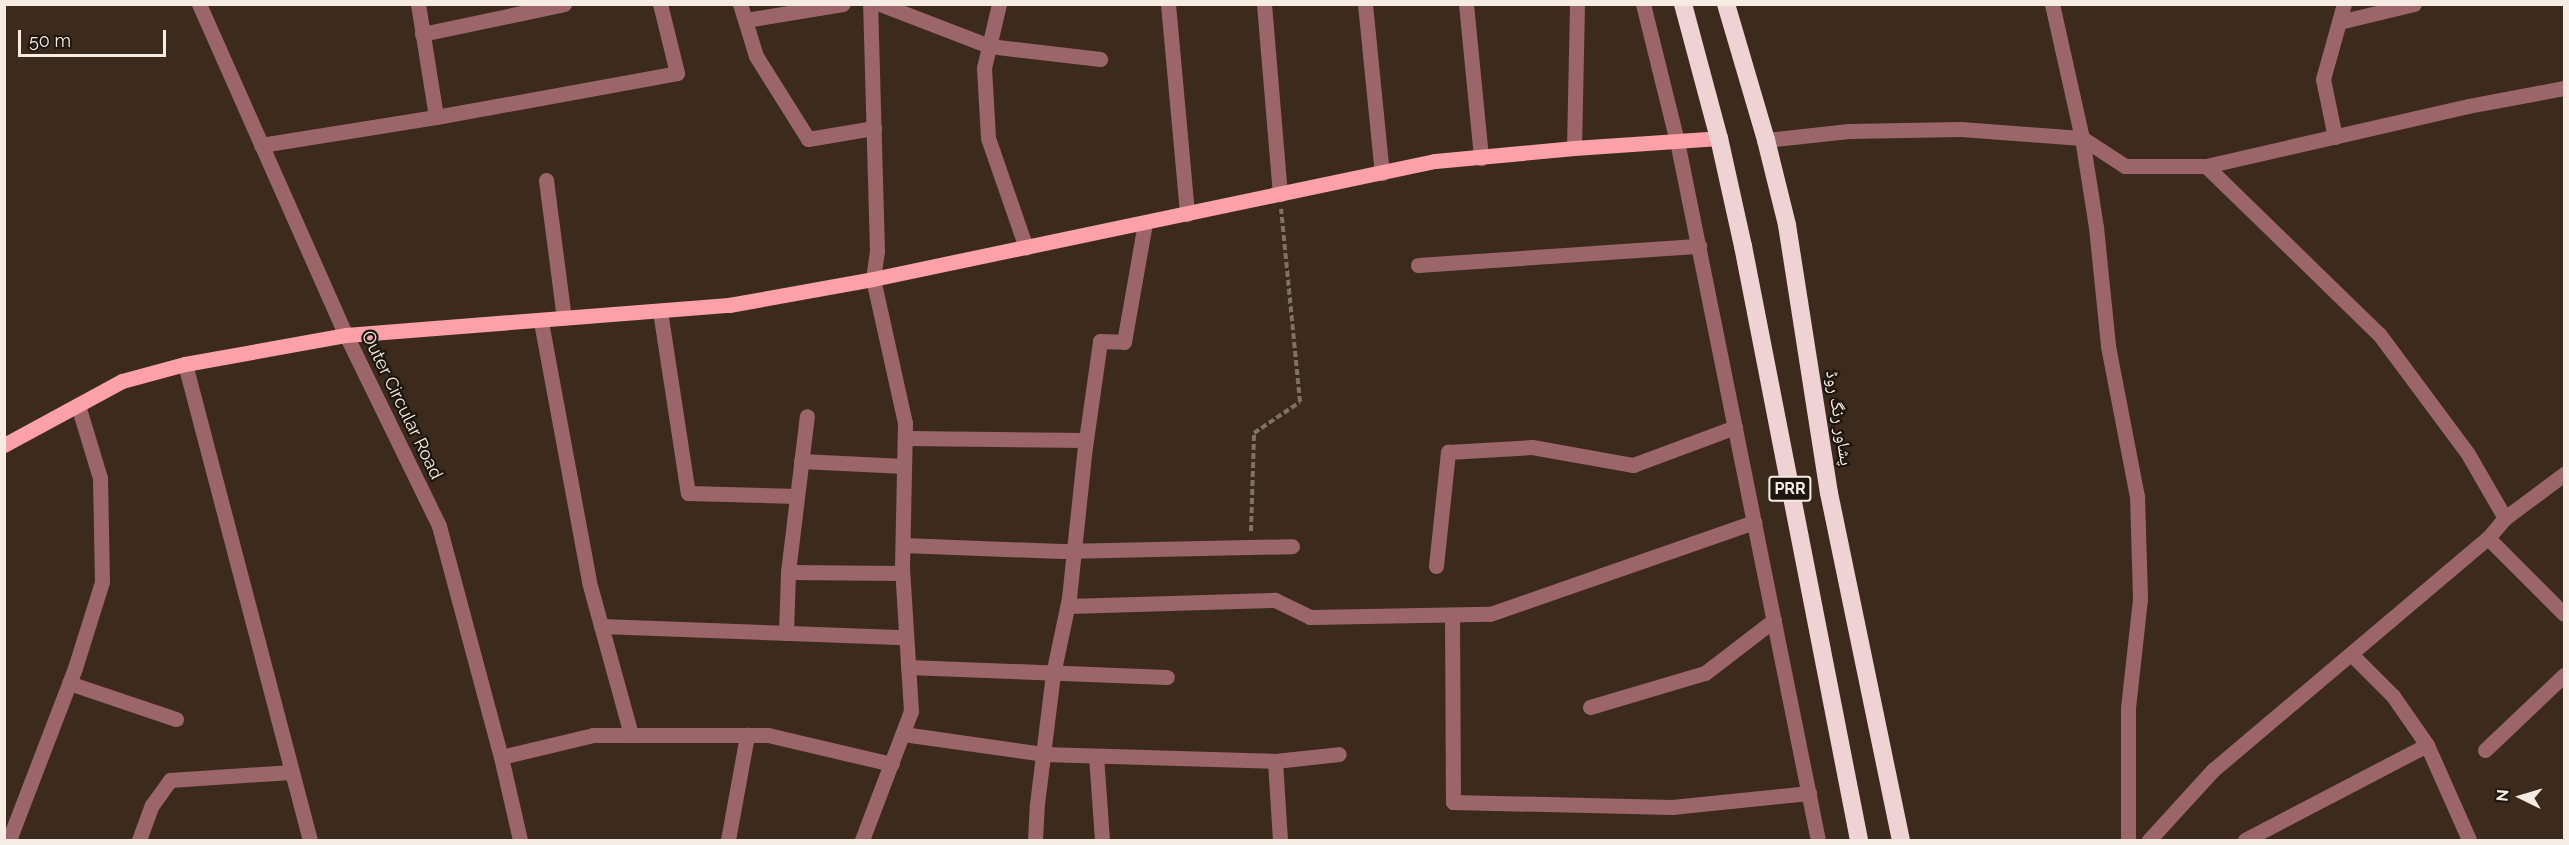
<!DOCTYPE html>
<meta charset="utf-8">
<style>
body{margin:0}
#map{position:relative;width:2569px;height:845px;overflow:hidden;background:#3c2b1d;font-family:Raleway,"Noto Naskh Arabic",sans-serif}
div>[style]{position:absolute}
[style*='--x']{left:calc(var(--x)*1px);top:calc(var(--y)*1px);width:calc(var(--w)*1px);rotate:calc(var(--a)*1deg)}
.path>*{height:4px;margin-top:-2px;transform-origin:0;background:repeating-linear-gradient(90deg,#807165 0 6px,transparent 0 9px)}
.minor>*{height:15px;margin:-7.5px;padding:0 7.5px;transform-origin:7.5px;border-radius:7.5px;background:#9c6569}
.major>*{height:15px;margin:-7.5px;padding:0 7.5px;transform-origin:7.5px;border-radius:7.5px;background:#fba1a7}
.highway>*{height:18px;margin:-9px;padding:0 9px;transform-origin:9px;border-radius:9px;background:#efd2d3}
span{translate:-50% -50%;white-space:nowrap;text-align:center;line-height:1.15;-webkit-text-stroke:4.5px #1d160f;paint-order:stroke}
.shield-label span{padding:2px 4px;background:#1d160f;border:2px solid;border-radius:4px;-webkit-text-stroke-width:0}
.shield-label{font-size:16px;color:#f7ece3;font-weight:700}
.street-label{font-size:18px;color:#f7ece3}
.frame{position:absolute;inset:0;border:6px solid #f7ece3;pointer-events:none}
.north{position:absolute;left:2491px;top:767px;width:60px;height:60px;-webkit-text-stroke:4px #1d160f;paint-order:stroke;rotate:275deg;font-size:16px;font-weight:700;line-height:24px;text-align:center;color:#f7ece3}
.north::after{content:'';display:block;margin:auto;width:21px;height:27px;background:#f7ece3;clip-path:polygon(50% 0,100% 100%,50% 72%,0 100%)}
.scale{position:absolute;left:18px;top:30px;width:148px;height:27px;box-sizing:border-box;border:3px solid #f7ece3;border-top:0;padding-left:8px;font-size:18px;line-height:21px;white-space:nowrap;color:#f7ece3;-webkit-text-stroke:4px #1d160f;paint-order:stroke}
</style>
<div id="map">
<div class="path">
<i style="--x:1251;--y:531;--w:98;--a:-88.2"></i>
<i style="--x:1254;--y:433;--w:55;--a:-34"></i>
<i style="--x:1300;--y:402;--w:194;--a:-95.6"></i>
</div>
<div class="minor">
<i style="--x:199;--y:4;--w:362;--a:66.1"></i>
<i style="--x:346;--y:335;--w:212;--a:64"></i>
<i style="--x:439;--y:526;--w:239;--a:75"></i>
<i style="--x:501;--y:757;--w:85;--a:77.1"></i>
<i style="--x:418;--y:4;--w:114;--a:80.9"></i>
<i style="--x:740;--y:4;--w:54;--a:72.9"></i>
<i style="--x:756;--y:56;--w:98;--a:57.9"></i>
<i style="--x:808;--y:139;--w:67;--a:-9.5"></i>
<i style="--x:880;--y:4;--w:117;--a:21.1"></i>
<i style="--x:989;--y:46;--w:112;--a:6.7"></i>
<i style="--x:999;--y:4;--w:66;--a:103.2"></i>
<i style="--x:984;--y:68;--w:70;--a:86.7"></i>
<i style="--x:988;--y:138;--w:116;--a:70.9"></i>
<i style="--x:1168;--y:4;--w:211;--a:84.8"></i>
<i style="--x:1264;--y:4;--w:191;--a:85.2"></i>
<i style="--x:1365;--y:4;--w:170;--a:84.3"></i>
<i style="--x:1466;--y:4;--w:155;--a:84.4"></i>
<i style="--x:1643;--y:4;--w:141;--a:76.1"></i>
<i style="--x:1677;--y:141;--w:713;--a:78.6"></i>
<i style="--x:2052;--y:4;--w:137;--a:77.4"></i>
<i style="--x:2082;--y:138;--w:90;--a:81.1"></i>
<i style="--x:2096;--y:227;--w:120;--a:84.2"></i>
<i style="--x:2108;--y:346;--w:153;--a:79.1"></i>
<i style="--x:2137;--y:496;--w:103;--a:88.3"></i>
<i style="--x:2140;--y:599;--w:110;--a:96.3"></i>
<i style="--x:2128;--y:708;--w:132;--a:90"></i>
<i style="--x:746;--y:20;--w:98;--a:-9.4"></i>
<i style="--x:2339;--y:22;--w:77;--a:-13.5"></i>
<i style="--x:422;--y:34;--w:145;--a:-11.9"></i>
<i style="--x:2335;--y:137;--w:59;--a:-101.7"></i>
<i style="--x:2323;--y:79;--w:78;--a:-74.4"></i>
<i style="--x:1766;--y:140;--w:83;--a:-6.2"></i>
<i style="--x:1849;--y:131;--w:112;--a:-1"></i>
<i style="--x:1961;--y:129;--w:121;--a:4.3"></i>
<i style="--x:2082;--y:138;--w:51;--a:33.1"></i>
<i style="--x:2125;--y:166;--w:81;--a:0"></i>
<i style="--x:2206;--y:166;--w:269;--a:-12.9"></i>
<i style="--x:2468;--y:106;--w:98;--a:-10.6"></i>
<i style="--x:261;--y:145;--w:177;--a:-9.1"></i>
<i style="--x:436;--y:117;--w:245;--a:-10.3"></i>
<i style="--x:677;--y:73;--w:71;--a:-103.8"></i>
<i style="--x:1574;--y:148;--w:144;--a:-88.8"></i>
<i style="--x:2206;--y:166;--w:241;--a:44.2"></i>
<i style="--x:2379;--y:334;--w:149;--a:53.4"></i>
<i style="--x:2468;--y:454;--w:74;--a:60"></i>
<i style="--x:546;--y:180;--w:139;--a:82.6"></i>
<i style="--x:1418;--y:265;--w:282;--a:-3.9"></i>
<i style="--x:660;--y:311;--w:184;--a:81.3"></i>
<i style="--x:688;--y:493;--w:109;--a:1.6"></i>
<i style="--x:541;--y:322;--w:264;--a:79.5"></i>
<i style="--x:589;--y:582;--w:159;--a:74.6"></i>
<i style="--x:185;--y:364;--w:492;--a:75.3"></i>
<i style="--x:905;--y:438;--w:181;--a:0.6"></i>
<i style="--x:801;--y:461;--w:103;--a:2.8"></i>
<i style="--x:2488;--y:538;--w:107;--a:45"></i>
<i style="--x:903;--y:545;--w:159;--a:2.2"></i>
<i style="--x:1062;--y:551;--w:230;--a:-1.2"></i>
<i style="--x:1436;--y:566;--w:115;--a:-84"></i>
<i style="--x:1448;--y:452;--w:84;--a:-3.4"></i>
<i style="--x:1532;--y:447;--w:103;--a:10.1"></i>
<i style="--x:1633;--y:465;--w:109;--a:-20.4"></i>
<i style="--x:788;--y:572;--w:114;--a:0.5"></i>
<i style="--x:1068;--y:606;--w:207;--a:-1.7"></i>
<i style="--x:1275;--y:600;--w:39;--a:26"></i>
<i style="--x:1310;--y:617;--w:180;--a:-1"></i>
<i style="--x:1490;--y:614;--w:280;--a:-19.2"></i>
<i style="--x:1452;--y:615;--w:187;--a:89.7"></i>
<i style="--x:1453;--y:802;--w:219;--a:1.3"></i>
<i style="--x:1672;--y:807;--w:138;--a:-5.8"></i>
<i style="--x:601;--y:626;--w:304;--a:2.1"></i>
<i style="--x:786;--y:633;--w:61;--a:-88.1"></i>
<i style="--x:788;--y:572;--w:157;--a:-83.1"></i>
<i style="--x:2352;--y:655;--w:58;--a:45"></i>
<i style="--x:2393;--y:696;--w:60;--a:55.2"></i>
<i style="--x:2427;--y:745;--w:104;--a:66.1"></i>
<i style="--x:908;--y:667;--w:259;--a:2.2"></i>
<i style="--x:69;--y:683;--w:113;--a:18.6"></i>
<i style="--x:1590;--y:707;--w:120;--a:-16.5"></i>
<i style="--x:1705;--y:673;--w:87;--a:-37.5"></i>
<i style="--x:903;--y:734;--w:141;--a:8.1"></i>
<i style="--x:1043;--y:754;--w:232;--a:1.7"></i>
<i style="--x:1275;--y:761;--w:64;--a:-6.2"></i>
<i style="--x:2485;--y:750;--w:109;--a:-43.5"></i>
<i style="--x:1096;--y:756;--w:84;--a:85.9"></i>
<i style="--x:501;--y:757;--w:95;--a:-13.4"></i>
<i style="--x:593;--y:735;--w:175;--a:0"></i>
<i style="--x:768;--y:735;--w:127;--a:13.2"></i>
<i style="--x:1275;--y:761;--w:79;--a:86.4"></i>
<i style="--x:9;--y:840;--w:184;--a:-69"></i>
<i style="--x:75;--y:668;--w:90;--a:-72.6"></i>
<i style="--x:102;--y:582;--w:104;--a:-91.1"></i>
<i style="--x:100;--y:478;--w:76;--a:-106.8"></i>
<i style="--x:139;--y:840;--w:37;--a:-70"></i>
<i style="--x:152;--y:805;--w:31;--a:-54"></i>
<i style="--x:170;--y:780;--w:122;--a:-3.8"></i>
<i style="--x:728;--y:840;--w:107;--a:-79.7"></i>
<i style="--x:862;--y:840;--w:138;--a:-69.2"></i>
<i style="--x:911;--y:711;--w:144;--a:-93.6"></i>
<i style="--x:902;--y:567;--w:144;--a:-88.8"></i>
<i style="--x:905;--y:423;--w:148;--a:-102.5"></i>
<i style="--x:873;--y:279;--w:28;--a:-82"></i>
<i style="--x:877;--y:251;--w:247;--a:-91.6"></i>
<i style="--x:1035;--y:840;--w:36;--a:-87"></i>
<i style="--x:1037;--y:804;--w:131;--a:-83"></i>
<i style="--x:1053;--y:674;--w:78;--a:-78.1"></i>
<i style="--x:1069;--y:598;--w:152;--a:-84"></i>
<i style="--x:1085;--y:447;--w:107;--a:-81.9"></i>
<i style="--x:1100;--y:341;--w:24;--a:2"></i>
<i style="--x:1124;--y:342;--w:121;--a:-80"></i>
<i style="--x:2149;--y:840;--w:95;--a:-47.6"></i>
<i style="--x:2213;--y:770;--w:360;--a:-40.2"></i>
<i style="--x:2488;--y:538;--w:26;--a:-50"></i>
<i style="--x:2505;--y:518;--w:74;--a:-36.7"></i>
<i style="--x:2245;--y:840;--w:205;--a:-27.6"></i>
</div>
<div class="major">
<i style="--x:4;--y:445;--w:134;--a:-28.5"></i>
<i style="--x:122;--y:381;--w:65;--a:-15.1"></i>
<i style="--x:185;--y:364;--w:164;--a:-10.2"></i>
<i style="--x:346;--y:335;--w:384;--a:-4.5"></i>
<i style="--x:729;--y:305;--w:146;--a:-10.2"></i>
<i style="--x:873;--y:279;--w:574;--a:-11.86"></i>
<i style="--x:1435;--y:161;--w:140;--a:-5.3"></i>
<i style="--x:1574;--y:148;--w:145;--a:-3.9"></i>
</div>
<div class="highway">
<i style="--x:1683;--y:4;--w:139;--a:75"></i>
<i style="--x:1719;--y:138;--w:111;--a:77.5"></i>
<i style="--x:1743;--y:246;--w:605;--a:78.95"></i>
<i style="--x:1726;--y:4;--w:142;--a:73.6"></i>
<i style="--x:1766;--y:140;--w:88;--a:76.1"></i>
<i style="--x:1787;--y:225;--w:271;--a:81.1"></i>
<i style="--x:1829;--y:493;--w:354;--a:78.3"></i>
</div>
<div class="shield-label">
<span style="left:1790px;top:489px">PRR</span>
</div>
<div class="street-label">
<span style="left:402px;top:405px;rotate:64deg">Outer Circular Road</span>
<span style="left:1839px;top:418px;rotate:81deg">پشاور رنگ روڈ</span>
</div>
<div class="frame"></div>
<div class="north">N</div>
<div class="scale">50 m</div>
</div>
